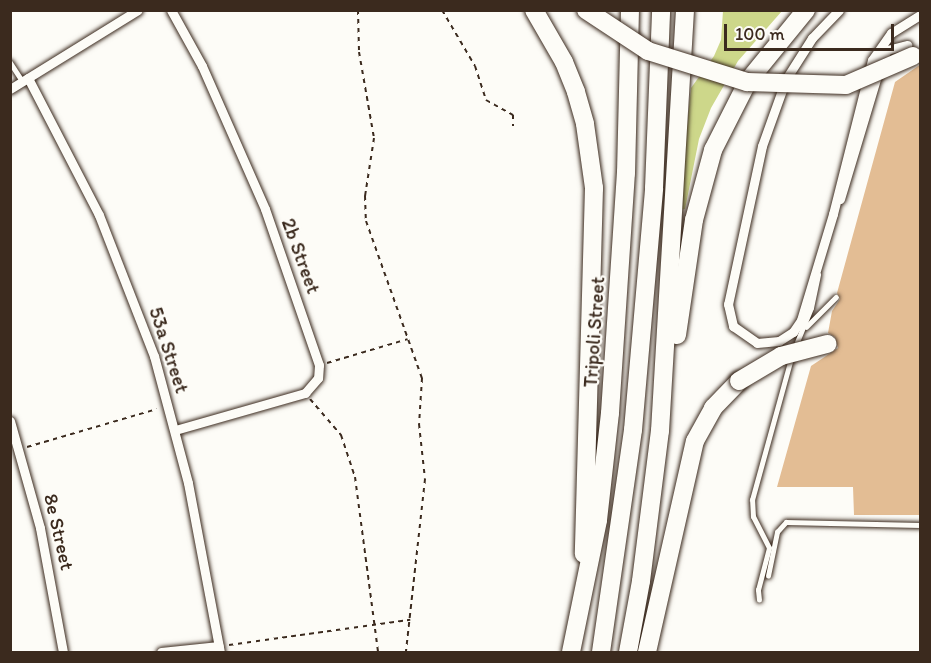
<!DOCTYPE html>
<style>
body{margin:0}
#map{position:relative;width:931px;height:663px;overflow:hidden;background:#fdfcf7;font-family:Itim,sans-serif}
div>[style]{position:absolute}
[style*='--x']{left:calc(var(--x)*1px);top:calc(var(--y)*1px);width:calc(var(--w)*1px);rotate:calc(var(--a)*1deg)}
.green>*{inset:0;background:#cdd78a}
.building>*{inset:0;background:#e3bd94}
.path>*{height:2px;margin-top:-1px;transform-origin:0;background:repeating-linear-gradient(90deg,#3b2a1e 0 4.5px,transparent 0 9px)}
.roads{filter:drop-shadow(0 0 2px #3b2a1e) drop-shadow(0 0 2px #3b2a1e)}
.service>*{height:4.5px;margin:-2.25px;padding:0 2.25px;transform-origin:2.25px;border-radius:2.25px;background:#fdfcf7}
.minor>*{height:9px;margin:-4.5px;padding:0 4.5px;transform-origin:4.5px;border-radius:4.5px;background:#fdfcf7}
.motorway>*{height:18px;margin:-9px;padding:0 9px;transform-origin:9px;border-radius:9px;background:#fdfcf7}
.bridges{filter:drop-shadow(0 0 2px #3b2a1e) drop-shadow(0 0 2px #3b2a1e)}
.motorway-bridge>*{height:18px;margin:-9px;padding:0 9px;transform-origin:9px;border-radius:9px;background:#fdfcf7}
span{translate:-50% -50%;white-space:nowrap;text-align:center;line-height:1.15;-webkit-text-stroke:4.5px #fdfcf7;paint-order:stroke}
.street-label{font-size:20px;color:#3b2a1e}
.frame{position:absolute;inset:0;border:12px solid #3b2a1e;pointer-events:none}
.scale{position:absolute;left:724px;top:24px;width:170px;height:27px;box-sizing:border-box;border:3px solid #3b2a1e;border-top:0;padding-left:8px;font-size:18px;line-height:21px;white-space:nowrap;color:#3b2a1e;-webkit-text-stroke:4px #fdfcf7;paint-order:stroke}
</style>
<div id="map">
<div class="green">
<i style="clip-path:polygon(723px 11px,782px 11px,738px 61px,711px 108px,699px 139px,685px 209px,678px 210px,691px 88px,714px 56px,721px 40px)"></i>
</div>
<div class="building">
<i style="clip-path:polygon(921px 64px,921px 515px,854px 515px,853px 487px,777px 487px,811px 366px,838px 348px,835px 337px,828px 333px,832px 311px,840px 299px,837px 293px,895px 82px)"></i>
</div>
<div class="path">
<i style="--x:358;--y:10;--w:42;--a:88.6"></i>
<i style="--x:359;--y:52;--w:87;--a:80.1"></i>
<i style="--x:374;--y:138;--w:59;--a:98.8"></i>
<i style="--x:365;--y:196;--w:25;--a:88"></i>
<i style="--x:366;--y:221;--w:167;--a:70.4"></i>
<i style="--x:422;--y:378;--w:46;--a:93.7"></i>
<i style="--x:419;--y:424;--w:55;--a:83.8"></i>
<i style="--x:425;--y:479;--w:174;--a:96.3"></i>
<i style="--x:442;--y:10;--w:65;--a:59.5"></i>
<i style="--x:475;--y:66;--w:36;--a:72"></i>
<i style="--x:486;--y:100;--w:31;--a:29"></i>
<i style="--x:513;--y:115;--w:11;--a:90"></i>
<i style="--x:327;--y:363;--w:84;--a:-16.5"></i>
<i style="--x:310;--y:399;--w:48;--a:49.3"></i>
<i style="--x:341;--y:435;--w:44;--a:71.6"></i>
<i style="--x:355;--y:477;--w:177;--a:82.5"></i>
<i style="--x:27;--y:447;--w:135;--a:-16.3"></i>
<i style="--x:229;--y:645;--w:183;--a:-7.9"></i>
</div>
<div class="roads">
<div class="service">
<i style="--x:10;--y:62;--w:24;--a:57"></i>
<i style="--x:806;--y:327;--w:42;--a:-45"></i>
<i style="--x:795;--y:347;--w:42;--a:-67.7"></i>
<i style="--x:811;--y:308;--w:34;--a:-78"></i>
<i style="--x:768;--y:576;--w:45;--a:-78.4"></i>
<i style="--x:777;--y:532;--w:13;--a:-48"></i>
<i style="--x:786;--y:522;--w:134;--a:1.3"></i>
<i style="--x:759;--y:600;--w:10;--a:-96"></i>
<i style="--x:758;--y:590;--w:43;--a:-75.3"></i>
<i style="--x:769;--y:548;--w:35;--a:-117"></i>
<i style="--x:753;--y:517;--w:17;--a:-93"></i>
<i style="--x:752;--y:500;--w:147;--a:-74.6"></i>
</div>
<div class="minor">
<i style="--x:171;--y:10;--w:64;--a:61"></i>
<i style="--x:202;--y:66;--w:156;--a:66.2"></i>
<i style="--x:265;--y:209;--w:165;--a:70.9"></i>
<i style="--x:319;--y:365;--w:13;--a:94"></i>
<i style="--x:318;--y:378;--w:20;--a:131"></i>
<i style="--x:305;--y:393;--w:135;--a:164.1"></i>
<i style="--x:839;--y:10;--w:39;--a:134"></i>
<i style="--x:812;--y:38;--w:49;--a:122.4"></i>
<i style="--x:786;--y:79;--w:71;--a:109.7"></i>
<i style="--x:762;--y:146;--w:162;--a:102.1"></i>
<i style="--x:728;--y:304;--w:23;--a:77"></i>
<i style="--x:733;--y:326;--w:29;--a:35"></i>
<i style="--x:757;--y:343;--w:22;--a:-5"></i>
<i style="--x:779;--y:341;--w:17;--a:-33"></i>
<i style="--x:793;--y:332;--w:14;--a:-56"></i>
<i style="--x:801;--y:320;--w:111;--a:-73.2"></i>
<i style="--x:833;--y:214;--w:159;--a:-75.8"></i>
<i style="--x:872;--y:60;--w:33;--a:-55"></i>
<i style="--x:891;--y:33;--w:34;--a:-32"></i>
<i style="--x:28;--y:78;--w:154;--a:62.6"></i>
<i style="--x:99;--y:215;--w:151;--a:68.7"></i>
<i style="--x:154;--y:356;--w:131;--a:75"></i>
<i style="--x:188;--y:483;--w:172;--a:79.3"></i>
<i style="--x:10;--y:89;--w:150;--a:-31.7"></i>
<i style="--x:840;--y:199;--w:146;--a:-73.3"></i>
<i style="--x:882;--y:59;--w:10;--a:-61"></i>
<i style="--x:887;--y:50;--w:21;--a:-14"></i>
<i style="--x:10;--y:421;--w:111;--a:74.3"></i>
<i style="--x:40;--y:528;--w:126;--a:79.5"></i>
<i style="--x:161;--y:652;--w:58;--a:-5.9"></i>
</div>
<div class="motorway">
<i style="--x:534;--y:10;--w:60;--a:60"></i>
<i style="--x:564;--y:62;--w:32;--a:68"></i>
<i style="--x:576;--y:92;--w:33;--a:74"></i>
<i style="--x:585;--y:124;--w:65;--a:82"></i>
<i style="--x:594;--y:188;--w:366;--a:91.6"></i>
<i style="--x:677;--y:335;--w:116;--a:-81.6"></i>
<i style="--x:694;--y:220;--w:73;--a:-74.8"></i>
<i style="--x:713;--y:150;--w:77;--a:-63.1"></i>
<i style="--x:748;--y:81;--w:92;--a:-50.8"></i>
<i style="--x:571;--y:652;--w:135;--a:-78.4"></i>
<i style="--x:598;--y:520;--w:108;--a:-83.6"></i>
<i style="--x:610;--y:413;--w:241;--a:-86.2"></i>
<i style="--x:626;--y:173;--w:163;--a:-88.6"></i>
<i style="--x:601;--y:652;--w:224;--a:-81.8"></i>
<i style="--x:633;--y:430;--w:243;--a:-85"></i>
<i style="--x:654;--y:188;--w:178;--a:-87.7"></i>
<i style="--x:628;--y:652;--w:72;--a:-79.6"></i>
<i style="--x:641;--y:581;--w:151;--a:-82.8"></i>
<i style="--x:660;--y:431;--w:422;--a:-86.6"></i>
<i style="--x:647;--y:652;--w:216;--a:-77.2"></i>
<i style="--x:695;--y:441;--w:38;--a:-61"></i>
<i style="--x:713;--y:408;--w:37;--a:-46"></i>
</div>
</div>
<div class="bridges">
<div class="motorway-bridge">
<i style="--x:586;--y:10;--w:74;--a:33.5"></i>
<i style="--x:648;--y:51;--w:104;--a:17.4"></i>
<i style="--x:747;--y:82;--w:99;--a:1.7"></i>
<i style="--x:846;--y:85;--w:73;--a:-23.4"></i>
<i style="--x:739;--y:381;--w:49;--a:-30.8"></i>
<i style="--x:781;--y:356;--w:48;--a:-14.6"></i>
</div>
</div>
<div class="street-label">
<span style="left:301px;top:256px;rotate:70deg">2b Street</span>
<span style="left:594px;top:332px;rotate:-86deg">Tripoli Street</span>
<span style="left:169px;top:350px;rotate:72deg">53a Street</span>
<span style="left:59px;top:532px;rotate:77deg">8e Street</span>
</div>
<div class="frame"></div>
<div class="scale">100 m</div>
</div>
